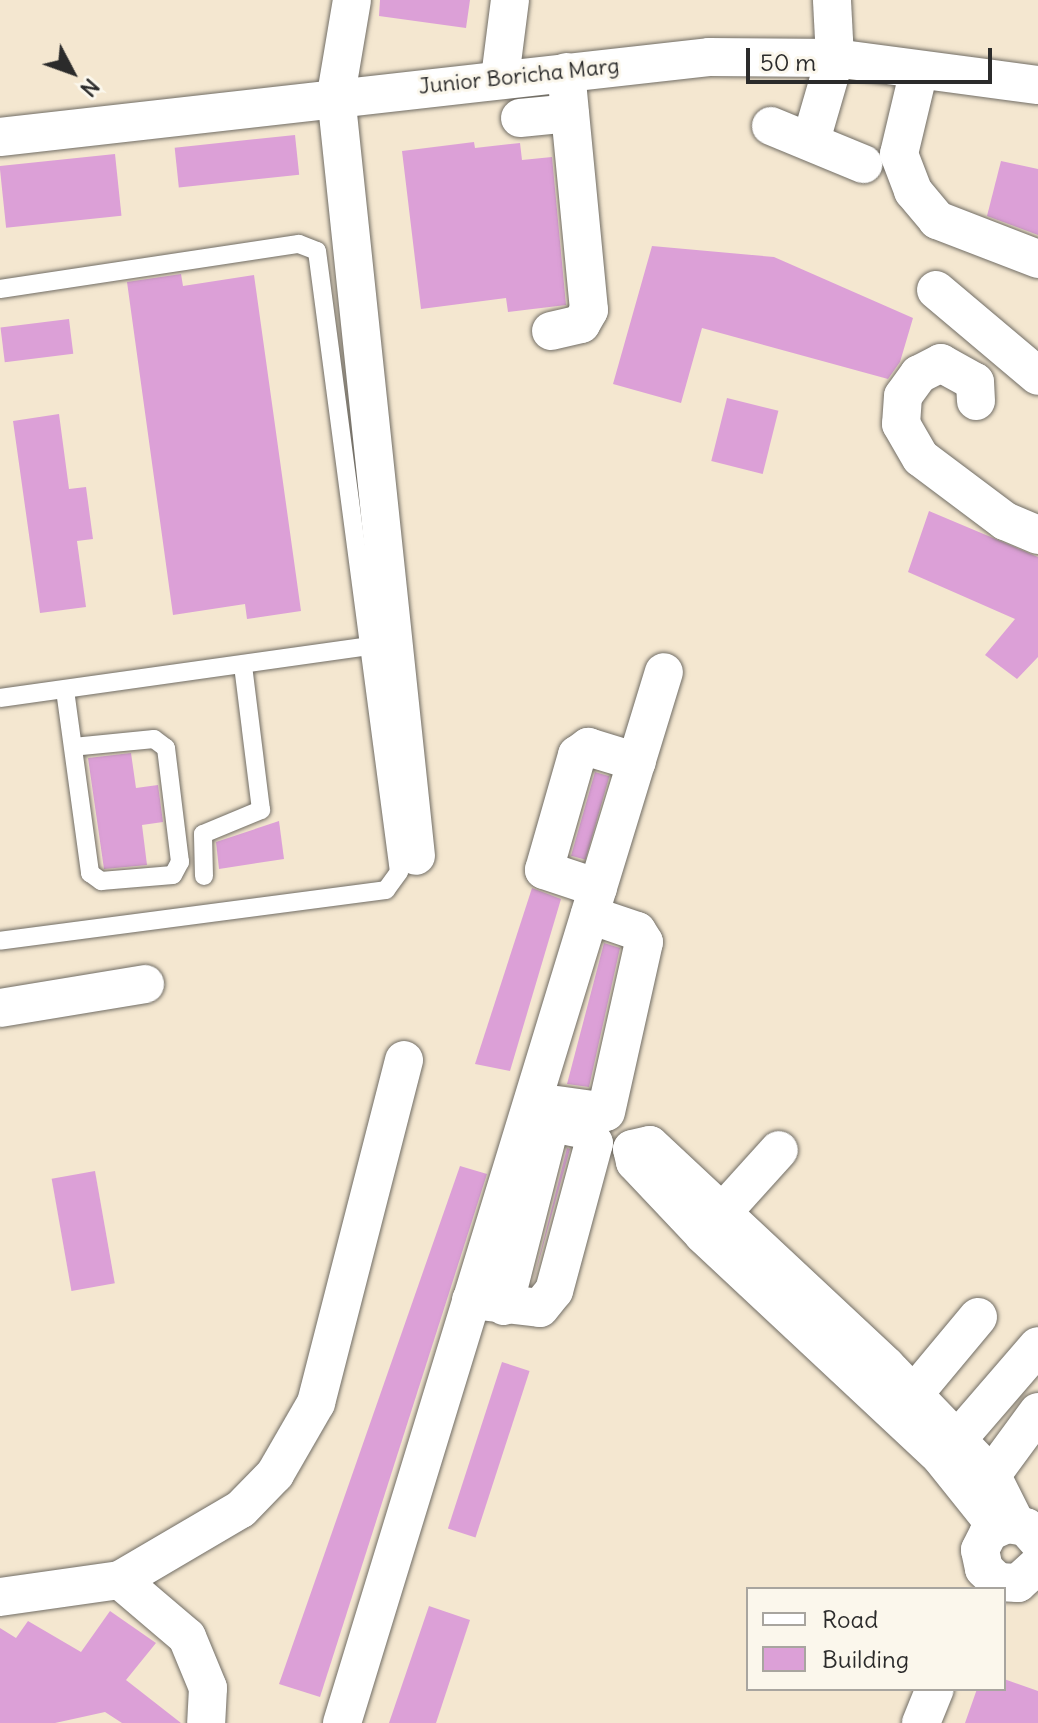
<!DOCTYPE html>
<style>
body{margin:0}
#map{position:relative;width:1038px;height:1723px;overflow:hidden;background:#f4e7d0;font-family:Delius,sans-serif}
div>[style]{position:absolute}
[style*='--x']{left:calc(var(--x)*1px);top:calc(var(--y)*1px);width:calc(var(--w)*1px);rotate:calc(var(--a)*1deg)}
.building>*{inset:0;background:#dca0d7;transform-origin:0 0}
.roads{filter:drop-shadow(0 0 2px #716d65) drop-shadow(0 0 2px #716d65)}
.lane>*{height:18px;margin:-9px;padding:0 9px;transform-origin:9px;border-radius:9px;background:#fff}
.street>*{height:38px;margin:-19px;padding:0 19px;transform-origin:19px;border-radius:19px;background:#fff}
span{translate:-50% -50%;white-space:nowrap;text-align:center;line-height:1.15;-webkit-text-stroke:6px #fbf7ec;paint-order:stroke}
.street-label{font-size:22px;color:#2b2b2b}
.legend{position:absolute;left:746px;top:1587px;width:260px;height:104px;box-sizing:border-box;background:#fbf7ec;border:2px solid #a8a59f;margin:0;padding:10px 14px;list-style:none;font-size:24px;color:#2b2b2b}
.legend li{display:flex;align-items:center;gap:16px;height:40px}
.legend b{width:40px;border:2px solid #a8a59f}
.north{position:absolute;left:32px;top:32px;width:80px;height:80px;-webkit-text-stroke:6px #fbf7ec;paint-order:stroke;rotate:131deg;font-size:22px;font-weight:700;line-height:32px;text-align:center;color:#2b2b2b}
.north::after{content:'';display:block;margin:auto;width:28px;height:36px;background:#2b2b2b;clip-path:polygon(50% 0,100% 100%,50% 72%,0 100%)}
.scale{position:absolute;left:746px;top:48px;width:246px;height:36px;box-sizing:border-box;border:4px solid #2b2b2b;border-top:0;padding-left:10px;font-size:24px;line-height:28px;white-space:nowrap;color:#2b2b2b;-webkit-text-stroke:6px #fbf7ec;paint-order:stroke}
</style>
<div id="map">
<div class="building">
<i style="clip-path:polygon(380px 0,470px 0,466px 28px,379px 16px)"></i>
<i style="left:295px;top:135px;width:40px;height:121px;rotate:84deg"></i>
<i style="clip-path:polygon(474px 142px,475px 148px,520px 143px,522px 160px,552px 157px,566px 305px,508px 312px,506px 298px,421px 309px,402px 151px)"></i>
<i style="left:115px;top:154px;width:62px;height:116px;rotate:84deg"></i>
<i style="clip-path:polygon(1001px 161px,1038px 169px,1038px 235px,987px 216px)"></i>
<i style="clip-path:polygon(652px 246px,774px 257px,913px 318px,900px 362px,888px 379px,702px 328px,681px 403px,613px 384px)"></i>
<i style="clip-path:polygon(181px 274px,183px 286px,254px 275px,301px 611px,247px 619px,245px 604px,173px 615px,127px 282px)"></i>
<i style="left:69px;top:319px;width:35px;height:69px;rotate:83deg"></i>
<i style="left:727px;top:398px;width:53px;height:65px;rotate:14deg"></i>
<i style="clip-path:polygon(59px 414px,69px 489px,86px 487px,93px 539px,77px 541px,86px 607px,40px 613px,13px 421px)"></i>
<i style="clip-path:polygon(929px 511px,1038px 557px,1038px 657px,1017px 679px,985px 655px,1015px 619px,908px 572px)"></i>
<i style="clip-path:polygon(131px 753px,136px 788px,158px 785px,163px 822px,142px 825px,147px 865px,104px 869px,88px 758px)"></i>
<i style="left:595px;top:772px;width:15px;height:87px;rotate:16deg"></i>
<i style="clip-path:polygon(279px 821px,284px 859px,219px 869px,216px 842px)"></i>
<i style="clip-path:polygon(532px 888px,561px 899px,510px 1071px,475px 1064px)"></i>
<i style="clip-path:polygon(604px 943px,620px 948px,589px 1087px,567px 1084px)"></i>
<i style="clip-path:polygon(567px 1148px,570px 1149px,533px 1282px)"></i>
<i style="clip-path:polygon(460px 1166px,487px 1174px,320px 1697px,279px 1684px)"></i>
<i style="left:95px;top:1171px;width:114px;height:44px;rotate:80deg"></i>
<i style="left:502px;top:1362px;width:29px;height:175px;rotate:18deg"></i>
<i style="clip-path:polygon(429px 1606px,470px 1620px,436px 1723px,389px 1723px)"></i>
<i style="clip-path:polygon(110px 1611px,156px 1643px,126px 1680px,181px 1723px,122px 1723px,105px 1712px,55px 1723px,0 1723px,0 1628px,16px 1638px,28px 1621px,81px 1652px)"></i>
<i style="clip-path:polygon(1004px 1679px,1038px 1691px,1038px 1723px,965px 1723px,977px 1689px,1004px 1689px)"></i>
</div>
<div class="roads">
<div class="lane">
<i style="--x:0;--y:289;--w:302;--a:-8.6"></i>
<i style="--x:299;--y:244;--w:19;--a:21"></i>
<i style="--x:317;--y:251;--w:626;--a:82.48"></i>
<i style="--x:399;--y:872;--w:22;--a:126"></i>
<i style="--x:386;--y:890;--w:389;--a:172.5"></i>
<i style="--x:65;--y:690;--w:185;--a:82.2"></i>
<i style="--x:90;--y:873;--w:14;--a:36"></i>
<i style="--x:101;--y:881;--w:72;--a:-4.8"></i>
<i style="--x:173;--y:875;--w:15;--a:-62"></i>
<i style="--x:180;--y:862;--w:115;--a:-97"></i>
<i style="--x:166;--y:748;--w:15;--a:-143"></i>
<i style="--x:154;--y:739;--w:81;--a:174.4"></i>
<i style="--x:0;--y:698;--w:383;--a:-8"></i>
<i style="--x:204;--y:876;--w:42;--a:-91.4"></i>
<i style="--x:203;--y:834;--w:63;--a:-22.5"></i>
<i style="--x:261;--y:810;--w:146;--a:-97.1"></i>
</div>
<div class="street">
<i style="--x:352;--y:0;--w:96;--a:99.6"></i>
<i style="--x:336;--y:95;--w:765;--a:84"></i>
<i style="--x:919;--y:70;--w:86;--a:103.4"></i>
<i style="--x:899;--y:154;--w:40;--a:69"></i>
<i style="--x:913;--y:191;--w:38;--a:50"></i>
<i style="--x:937;--y:220;--w:108;--a:21.1"></i>
<i style="--x:500;--y:78;--w:79;--a:-82.7"></i>
<i style="--x:520;--y:118;--w:50;--a:-5.7"></i>
<i style="--x:771;--y:126;--w:100;--a:22.4"></i>
<i style="--x:0;--y:137;--w:713;--a:-6.44"></i>
<i style="--x:709;--y:57;--w:126;--a:0.5"></i>
<i style="--x:835;--y:58;--w:205;--a:7.6"></i>
<i style="--x:812;--y:137;--w:82;--a:-73.8"></i>
<i style="--x:835;--y:58;--w:58;--a:-93"></i>
<i style="--x:936;--y:290;--w:133;--a:40.1"></i>
<i style="--x:551;--y:331;--w:31;--a:-13"></i>
<i style="--x:581;--y:324;--w:16;--a:-60"></i>
<i style="--x:589;--y:310;--w:239;--a:-95.5"></i>
<i style="--x:976;--y:401;--w:19;--a:-93"></i>
<i style="--x:975;--y:382;--w:39;--a:-151"></i>
<i style="--x:941;--y:363;--w:25;--a:153"></i>
<i style="--x:919;--y:374;--w:27;--a:126"></i>
<i style="--x:903;--y:396;--w:28;--a:94"></i>
<i style="--x:901;--y:424;--w:39;--a:60"></i>
<i style="--x:921;--y:458;--w:105;--a:36.9"></i>
<i style="--x:1005;--y:521;--w:36;--a:23"></i>
<i style="--x:598;--y:888;--w:57;--a:-161.6"></i>
<i style="--x:544;--y:870;--w:120;--a:-74"></i>
<i style="--x:577;--y:755;--w:14;--a:-36"></i>
<i style="--x:588;--y:747;--w:51;--a:17"></i>
<i style="--x:0;--y:1008;--w:147;--a:-9.4"></i>
<i style="--x:557;--y:1105;--w:49;--a:8.1"></i>
<i style="--x:606;--y:1112;--w:174;--a:-77.4"></i>
<i style="--x:644;--y:942;--w:13;--a:-122"></i>
<i style="--x:637;--y:931;--w:50;--a:-161.2"></i>
<i style="--x:703;--y:1234;--w:113;--a:-47.9"></i>
<i style="--x:471;--y:1300;--w:69;--a:6.6"></i>
<i style="--x:540;--y:1308;--w:22;--a:-51"></i>
<i style="--x:554;--y:1291;--w:153;--a:-74.9"></i>
<i style="--x:594;--y:1143;--w:15;--a:-122"></i>
<i style="--x:586;--y:1130;--w:59;--a:-168.3"></i>
<i style="--x:504;--y:1306;--w:179;--a:-75.7"></i>
<i style="--x:898;--y:1413;--w:125;--a:-50.2"></i>
<i style="--x:943;--y:1456;--w:145;--a:-49.2"></i>
<i style="--x:977;--y:1495;--w:103;--a:-53.7"></i>
<i style="--x:997;--y:1527;--w:90;--a:-128.7"></i>
<i style="--x:941;--y:1457;--w:326;--a:-136.9"></i>
<i style="--x:703;--y:1234;--w:99;--a:-133.4"></i>
<i style="--x:635;--y:1162;--w:13;--a:-103"></i>
<i style="--x:632;--y:1149;--w:18;--a:-13"></i>
<i style="--x:650;--y:1145;--w:323;--a:43.1"></i>
<i style="--x:886;--y:1366;--w:153;--a:46.1"></i>
<i style="--x:992;--y:1476;--w:54;--a:63.4"></i>
<i style="--x:1038;--y:1541;--w:18;--a:-131"></i>
<i style="--x:1026;--y:1527;--w:19;--a:-171"></i>
<i style="--x:1007;--y:1524;--w:20;--a:156"></i>
<i style="--x:989;--y:1532;--w:20;--a:117"></i>
<i style="--x:980;--y:1550;--w:19;--a:78"></i>
<i style="--x:984;--y:1569;--w:19;--a:43"></i>
<i style="--x:998;--y:1582;--w:20;--a:3"></i>
<i style="--x:1018;--y:1583;--w:27;--a:-42"></i>
<i style="--x:120;--y:1580;--w:88;--a:40.4"></i>
<i style="--x:187;--y:1637;--w:55;--a:67.6"></i>
<i style="--x:208;--y:1688;--w:35;--a:93"></i>
<i style="--x:0;--y:1597;--w:121;--a:-8.1"></i>
<i style="--x:120;--y:1580;--w:140;--a:-30.4"></i>
<i style="--x:241;--y:1509;--w:49;--a:-45.8"></i>
<i style="--x:275;--y:1474;--w:82;--a:-60"></i>
<i style="--x:316;--y:1403;--w:354;--a:-75.6"></i>
<i style="--x:342;--y:1723;--w:1099;--a:-72.97"></i>
<i style="--x:921;--y:1723;--w:37;--a:-68"></i>
</div>
</div>
<div class="street-label">
<span style="left:519px;top:76px;rotate:-6deg">Junior Boricha Marg</span>
</div>
<ul class="legend">
<li><b style="height:10px;background:#fff"></b>Road</li>
<li><b style="height:22px;background:#dca0d7"></b>Building</li>
</ul>
<div class="north">N</div>
<div class="scale">50 m</div>
</div>
